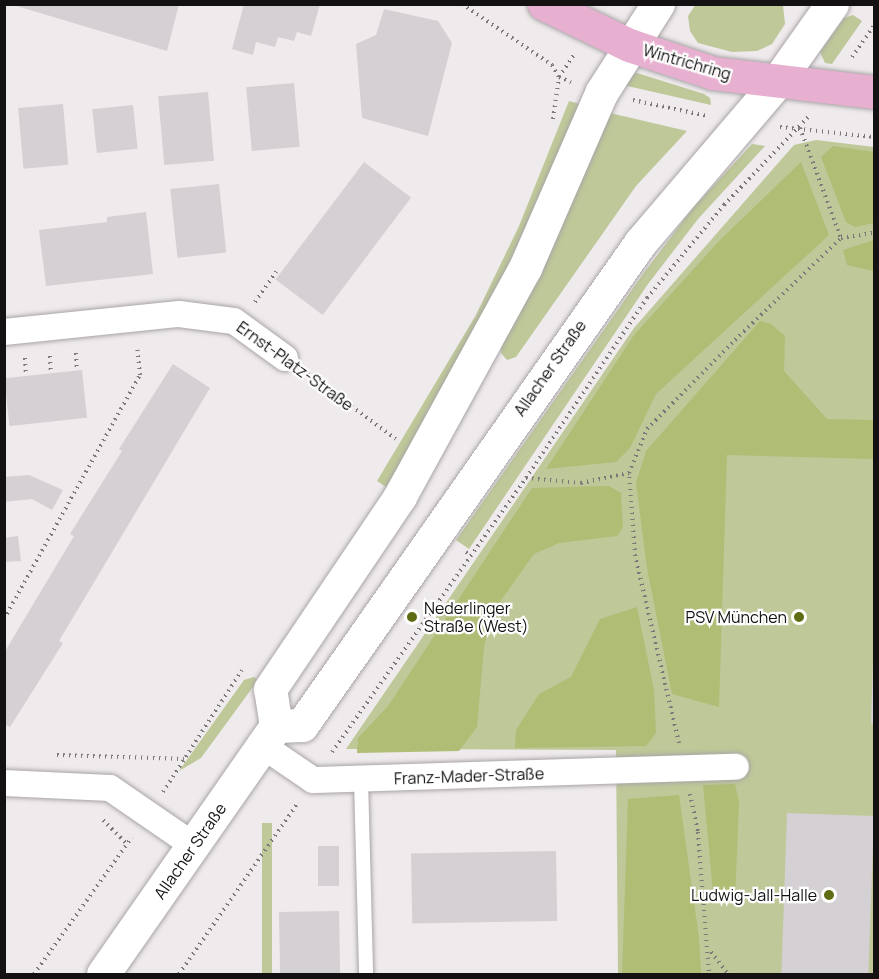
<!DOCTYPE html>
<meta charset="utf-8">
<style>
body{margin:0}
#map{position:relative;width:879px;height:979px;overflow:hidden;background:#efeaec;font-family:Manrope,sans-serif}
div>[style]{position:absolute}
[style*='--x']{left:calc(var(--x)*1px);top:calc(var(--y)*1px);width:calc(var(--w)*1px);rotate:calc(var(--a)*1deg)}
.green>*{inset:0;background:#bec898;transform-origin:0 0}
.forest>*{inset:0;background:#b0bd75}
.building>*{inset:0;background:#d5d0d3;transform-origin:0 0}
.path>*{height:4px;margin-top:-2px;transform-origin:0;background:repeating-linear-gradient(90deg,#7c787a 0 1.5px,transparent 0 6px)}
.roads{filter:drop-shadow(0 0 2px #a9a5a7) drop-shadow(0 0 2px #a9a5a7)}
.lane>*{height:14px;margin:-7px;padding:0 7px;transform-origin:7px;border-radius:7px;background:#fff}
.street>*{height:26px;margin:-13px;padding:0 13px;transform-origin:13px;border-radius:13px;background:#fff}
.secondary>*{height:33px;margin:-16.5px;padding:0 16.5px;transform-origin:16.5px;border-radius:16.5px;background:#fff}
.primary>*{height:33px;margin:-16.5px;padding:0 16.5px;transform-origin:16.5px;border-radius:16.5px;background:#e8b0d0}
.dots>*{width:16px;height:16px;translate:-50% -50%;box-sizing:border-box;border:3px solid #fff;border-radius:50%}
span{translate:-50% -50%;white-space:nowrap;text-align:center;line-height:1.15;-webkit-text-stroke:4.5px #fff;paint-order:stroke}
.street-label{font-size:16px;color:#131112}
.poi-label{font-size:16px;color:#131112}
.left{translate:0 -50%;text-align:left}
.right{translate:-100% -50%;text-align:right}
.frame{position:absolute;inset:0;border:6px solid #131112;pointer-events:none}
</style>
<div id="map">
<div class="green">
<i style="clip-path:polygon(696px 4px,783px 5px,785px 24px,772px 44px,757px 51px,732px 52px,698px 43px,690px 31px,688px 16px)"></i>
<i style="clip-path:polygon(853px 15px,862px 21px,832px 64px,825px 63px,820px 52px,844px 18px)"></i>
<i style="clip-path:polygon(637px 73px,704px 94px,710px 98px,711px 105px,623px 85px,631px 74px)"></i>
<i style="clip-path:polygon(569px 101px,580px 104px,482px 324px,386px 487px,377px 481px,476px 315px,519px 226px)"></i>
<i style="clip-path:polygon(610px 113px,687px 131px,636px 186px,516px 357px,507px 360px,501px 353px,501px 347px,544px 262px)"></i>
<i style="clip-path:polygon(816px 140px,874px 147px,874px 974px,618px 974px,616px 750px,346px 749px,634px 328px,794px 145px)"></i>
<i style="clip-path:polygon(752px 144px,765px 146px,698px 219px,648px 284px,469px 549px,456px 540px,643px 274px,693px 208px)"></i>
<i style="clip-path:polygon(254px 677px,258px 680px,201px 758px,179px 771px,244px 680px)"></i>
<i style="left:262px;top:823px;width:10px;height:185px"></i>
</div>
<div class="forest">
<i style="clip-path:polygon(833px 146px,874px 152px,874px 223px,855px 227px,846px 222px,821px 157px)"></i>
<i style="clip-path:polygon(801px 162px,829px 235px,656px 394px,630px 448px,616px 462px,546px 469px,634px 335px,719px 241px)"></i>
<i style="clip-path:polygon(874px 240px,874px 271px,847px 265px,843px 250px)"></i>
<i style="clip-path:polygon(760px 321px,771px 324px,785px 336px,784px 371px,827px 419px,874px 420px,874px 459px,727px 455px,719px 707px,672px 694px,647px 568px,636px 483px,646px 451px)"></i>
<i style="clip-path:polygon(609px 486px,621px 493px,623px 527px,617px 536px,559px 543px,534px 554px,492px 613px,484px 647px,477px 727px,459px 751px,357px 753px,358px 738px,388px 706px,532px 488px)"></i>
<i style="clip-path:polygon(637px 607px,654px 690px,656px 733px,646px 746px,515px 748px,516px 730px,539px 694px,571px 677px,600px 619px)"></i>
<i style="clip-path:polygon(735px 784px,739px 802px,735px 903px,714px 903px,703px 785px)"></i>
<i style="clip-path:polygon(679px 795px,699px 938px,701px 974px,622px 974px,628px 799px)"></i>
</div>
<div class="building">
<i style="clip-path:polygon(10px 4px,179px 4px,167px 51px)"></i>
<i style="clip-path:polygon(244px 4px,320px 4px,311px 36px,297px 32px,294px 41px,278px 37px,275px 47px,256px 42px,253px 55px,232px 49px)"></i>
<i style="clip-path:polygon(384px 9px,438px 21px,452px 43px,428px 136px,362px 118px,356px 44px,376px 35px)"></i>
<i style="left:294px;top:83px;width:64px;height:48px;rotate:85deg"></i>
<i style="left:208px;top:92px;width:69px;height:50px;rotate:85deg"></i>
<i style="left:63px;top:104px;width:61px;height:45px;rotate:85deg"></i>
<i style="left:133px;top:105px;width:44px;height:41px;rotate:84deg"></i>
<i style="left:364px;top:162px;width:59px;height:147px;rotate:37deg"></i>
<i style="left:219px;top:184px;width:69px;height:49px;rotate:84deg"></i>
<i style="clip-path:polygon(146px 212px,153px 274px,46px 286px,39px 230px,107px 222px,107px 217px)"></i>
<i style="clip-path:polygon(173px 364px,210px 388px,59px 641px,63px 643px,10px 727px,4px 724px,4px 653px,74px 536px,70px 534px,122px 451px,119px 449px)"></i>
<i style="left:82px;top:370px;width:48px;height:78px;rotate:84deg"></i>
<i style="clip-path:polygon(29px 475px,63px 490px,52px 510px,32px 499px,4px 502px,4px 477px)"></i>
<i style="clip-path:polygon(18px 536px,21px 561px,4px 562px,4px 538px)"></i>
<i style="clip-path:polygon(873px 659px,874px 659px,874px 724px,871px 724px)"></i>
<i style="left:787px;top:813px;width:87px;height:161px;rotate:2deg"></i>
<i style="left:318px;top:846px;width:21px;height:40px"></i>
<i style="left:556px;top:851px;width:70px;height:145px;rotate:89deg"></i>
<i style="left:339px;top:911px;width:63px;height:60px;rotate:89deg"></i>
</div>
<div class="path">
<i style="--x:462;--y:4;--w:109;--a:34.1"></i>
<i style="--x:552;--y:65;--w:14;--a:60"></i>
<i style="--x:559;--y:77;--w:13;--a:23"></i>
<i style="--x:852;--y:57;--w:38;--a:-55"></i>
<i style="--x:633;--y:100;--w:76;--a:12.2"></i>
<i style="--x:553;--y:119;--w:42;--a:-81.9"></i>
<i style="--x:559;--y:77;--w:29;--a:-56"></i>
<i style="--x:780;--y:127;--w:95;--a:6.1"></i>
<i style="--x:800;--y:128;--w:117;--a:69.6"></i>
<i style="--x:255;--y:302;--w:37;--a:-55"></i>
<i style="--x:76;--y:353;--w:17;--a:87"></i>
<i style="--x:50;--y:356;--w:17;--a:87"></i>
<i style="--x:25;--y:358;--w:17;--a:87"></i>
<i style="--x:308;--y:374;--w:109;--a:36.5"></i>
<i style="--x:526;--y:478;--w:55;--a:5.2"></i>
<i style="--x:581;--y:483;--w:49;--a:-11.8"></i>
<i style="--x:466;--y:552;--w:6;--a:39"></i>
<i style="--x:4;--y:619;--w:279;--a:-60.9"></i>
<i style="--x:140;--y:375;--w:28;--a:-96"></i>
<i style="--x:679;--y:743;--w:192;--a:-103.2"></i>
<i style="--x:635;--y:556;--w:83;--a:-94.1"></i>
<i style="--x:629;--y:473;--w:48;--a:-67.8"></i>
<i style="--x:647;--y:429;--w:125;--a:-45.3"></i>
<i style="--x:735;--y:340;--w:147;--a:-43.9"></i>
<i style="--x:841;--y:238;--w:33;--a:-9"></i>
<i style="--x:332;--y:752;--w:336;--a:-54.7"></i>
<i style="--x:526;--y:478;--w:217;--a:-56.1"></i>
<i style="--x:647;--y:298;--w:121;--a:-50.4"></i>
<i style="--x:724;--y:205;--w:123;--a:-46.3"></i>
<i style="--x:57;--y:755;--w:127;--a:1.8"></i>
<i style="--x:163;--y:792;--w:145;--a:-57.1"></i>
<i style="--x:690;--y:794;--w:39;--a:78"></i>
<i style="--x:698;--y:832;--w:142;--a:85.6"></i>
<i style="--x:103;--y:820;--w:34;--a:45"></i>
<i style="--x:711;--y:952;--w:28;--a:52"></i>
<i style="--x:34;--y:974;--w:168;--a:-54.4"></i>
<i style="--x:179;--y:974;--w:208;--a:-55.2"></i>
</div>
<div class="roads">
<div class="lane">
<i style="--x:361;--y:779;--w:195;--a:88.5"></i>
</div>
<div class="street">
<i style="--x:4;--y:332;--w:176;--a:-5.9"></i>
<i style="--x:179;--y:314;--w:55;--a:7.3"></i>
<i style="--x:234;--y:321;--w:63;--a:36"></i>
<i style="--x:263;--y:746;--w:60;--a:34.2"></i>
<i style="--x:313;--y:780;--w:423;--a:-1.8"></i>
<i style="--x:4;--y:783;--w:106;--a:2.7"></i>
<i style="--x:110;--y:788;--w:101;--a:34.5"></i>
</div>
<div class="secondary">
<i style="--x:276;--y:726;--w:26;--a:-2"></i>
<i style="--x:302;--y:725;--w:589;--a:-54.96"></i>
<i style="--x:640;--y:243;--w:210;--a:-49.6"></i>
<i style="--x:776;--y:83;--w:97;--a:-54.7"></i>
<i style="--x:103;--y:974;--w:302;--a:-55.1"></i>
<i style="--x:276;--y:726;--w:37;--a:-99"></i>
<i style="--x:270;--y:689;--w:233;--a:-56"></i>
<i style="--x:400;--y:496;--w:260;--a:-61.3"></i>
<i style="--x:525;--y:268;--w:191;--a:-66.5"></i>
<i style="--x:601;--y:93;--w:106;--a:-57.4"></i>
</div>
<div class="primary">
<i style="--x:544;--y:4;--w:94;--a:25.8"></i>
<i style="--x:629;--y:45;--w:89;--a:18.4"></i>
<i style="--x:713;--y:73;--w:162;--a:6.7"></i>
</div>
</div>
<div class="dots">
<i style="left:412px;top:617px;background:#606c13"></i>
<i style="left:799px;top:617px;background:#606c13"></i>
<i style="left:829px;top:895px;background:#606c13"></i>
</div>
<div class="street-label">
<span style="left:687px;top:62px;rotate:16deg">Wintrichring</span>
<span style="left:295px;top:366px;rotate:36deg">Ernst-Platz-Straße</span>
<span style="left:550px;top:368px;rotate:-55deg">Allacher Straße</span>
<span style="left:469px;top:776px;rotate:-2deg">Franz-Mader-Straße</span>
<span style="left:190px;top:851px;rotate:-55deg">Allacher Straße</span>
</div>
<div class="poi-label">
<span class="left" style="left:424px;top:617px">Nederlinger<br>Straße (West)</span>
<span class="right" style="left:787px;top:617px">PSV München</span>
<span class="right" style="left:817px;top:895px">Ludwig-Jall-Halle</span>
</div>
<div class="frame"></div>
</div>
